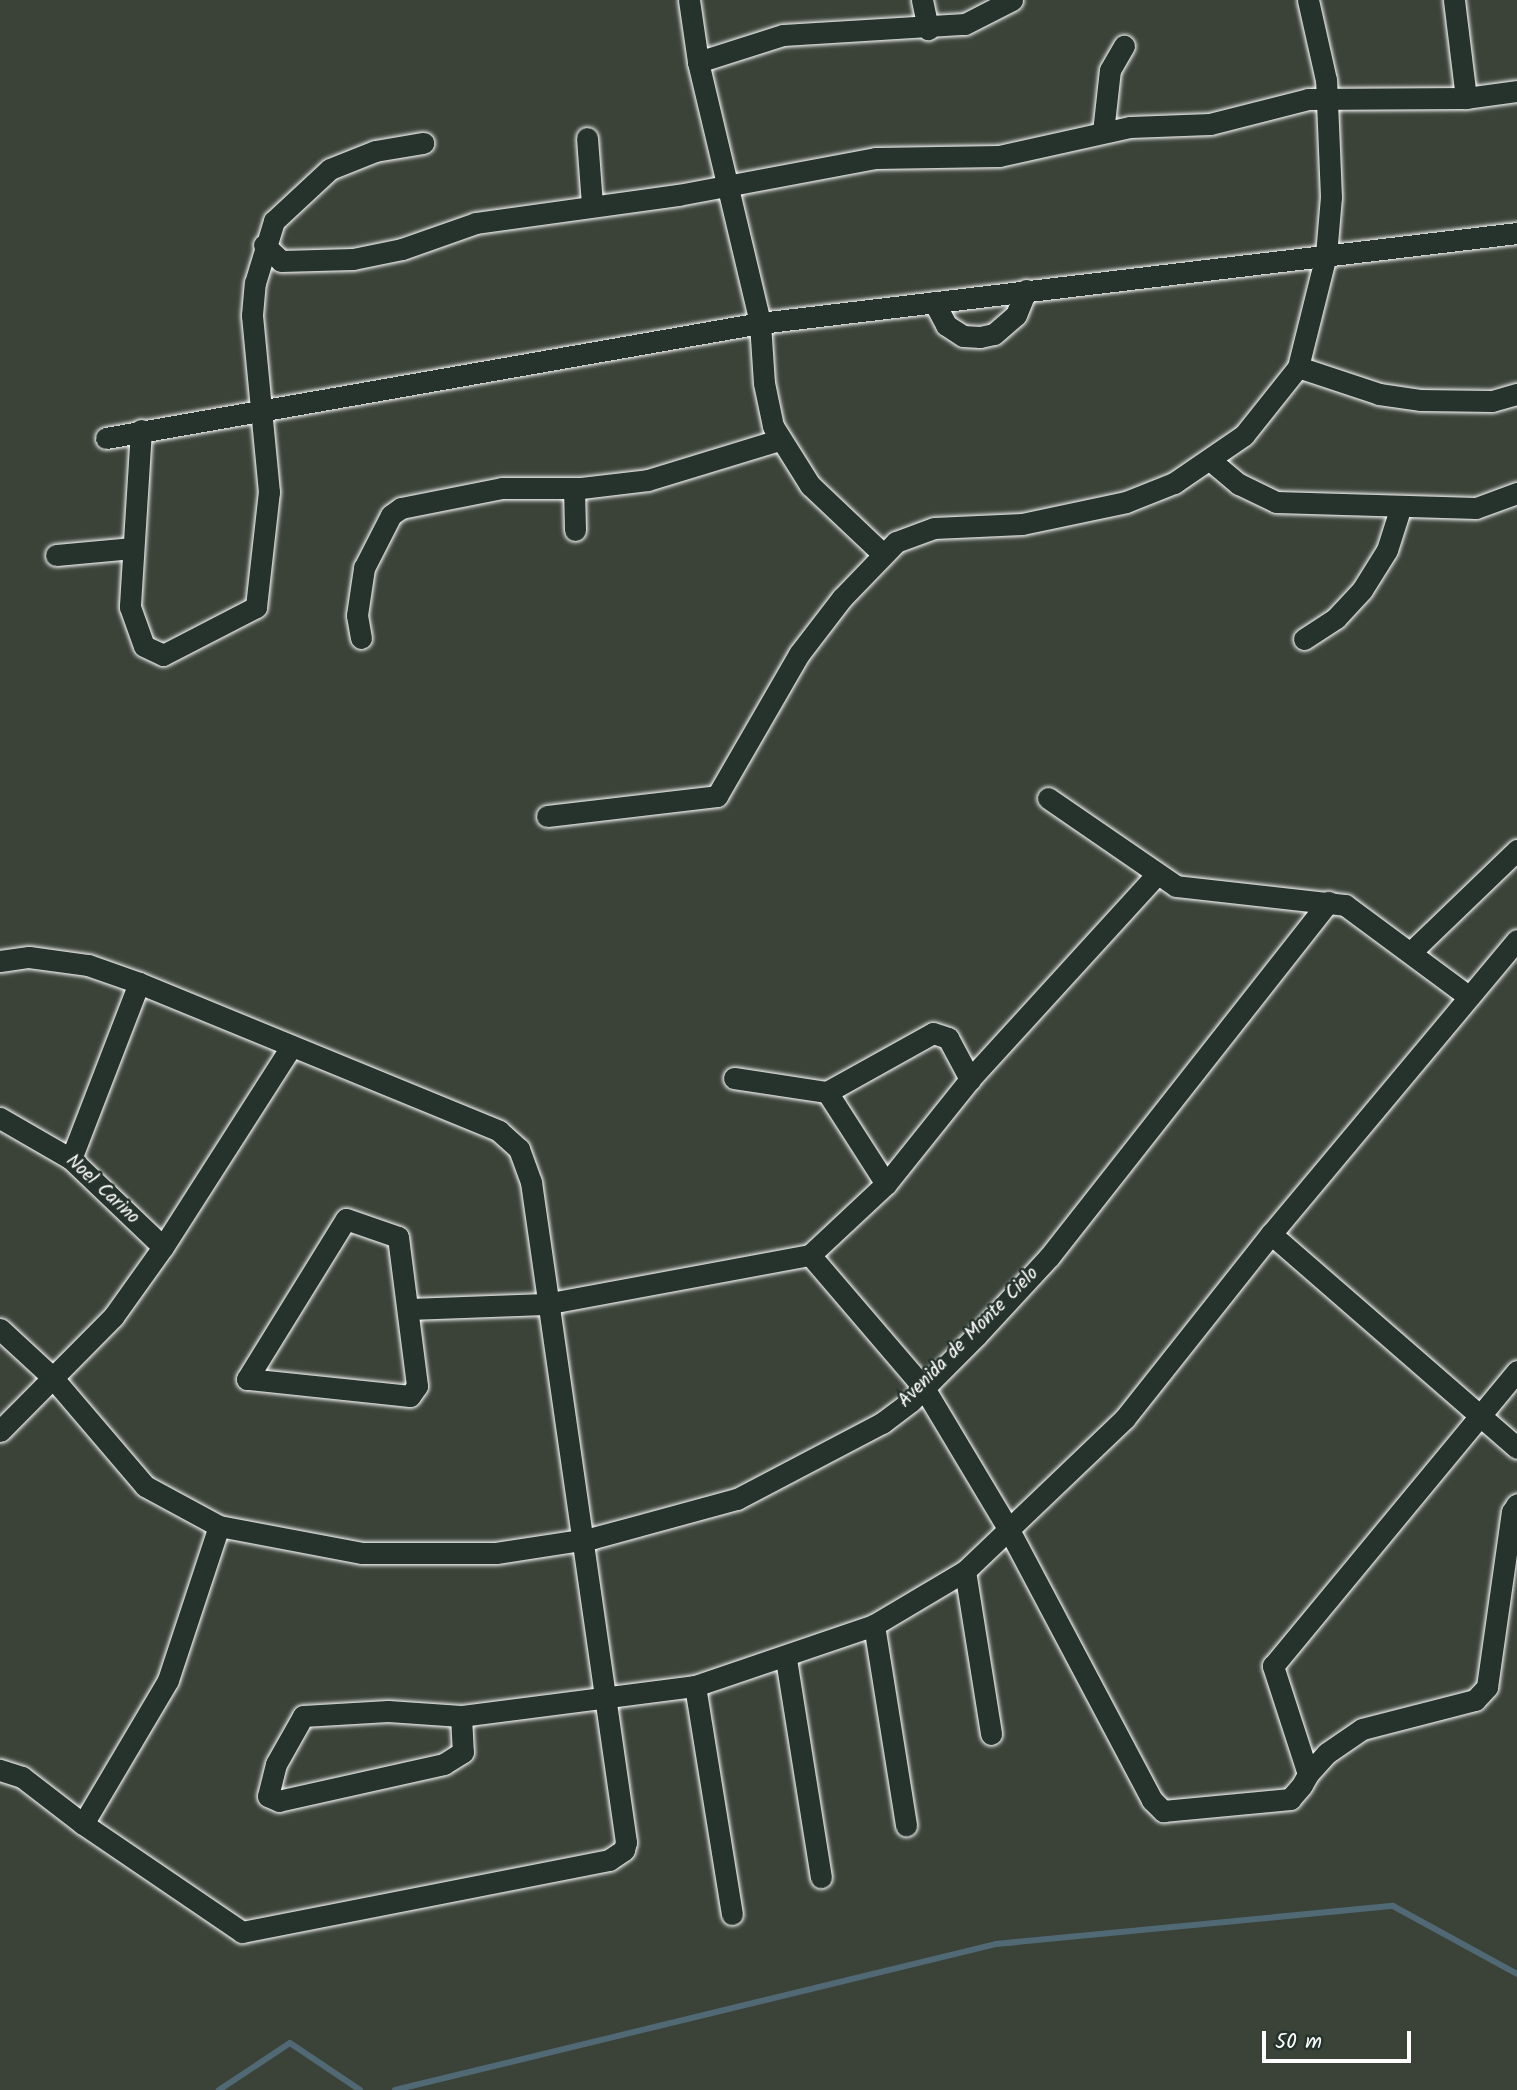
<!DOCTYPE html>
<style>
body{margin:0}
#map{position:relative;width:1517px;height:2090px;overflow:hidden;background:#3b4339;font-family:Kalam,sans-serif}
div>[style]{position:absolute}
[style*='--x']{left:calc(var(--x)*1px);top:calc(var(--y)*1px);width:calc(var(--w)*1px);rotate:calc(var(--a)*1deg)}
.stream>*{height:6px;margin:-3px;padding:0 3px;transform-origin:3px;border-radius:3px;background:#506975}
.roads{filter:drop-shadow(0 0 2px #fff) drop-shadow(0 0 2px #fff)}
.minor>*{height:21px;margin:-10.5px;padding:0 10.5px;transform-origin:10.5px;border-radius:10.5px;background:#26332d}
span{translate:-50% -50%;white-space:nowrap;text-align:center;line-height:1.15;-webkit-text-stroke:5px #26332d;paint-order:stroke}
.street-label{font-size:19px;color:#fff}
.scale{position:absolute;left:1262px;top:2031px;width:149px;height:32px;box-sizing:border-box;border:4px solid #fff;border-top:0;padding-left:9px;font-size:21px;line-height:24px;white-space:nowrap;color:#fff;-webkit-text-stroke:5px #26332d;paint-order:stroke}
</style>
<div id="map">
<div class="stream">
<i style="--x:219;--y:2090;--w:85;--a:-33.5"></i>
<i style="--x:290;--y:2043;--w:84;--a:33.9"></i>
<i style="--x:395;--y:2090;--w:618;--a:-13.65"></i>
<i style="--x:996;--y:1944;--w:399;--a:-5.5"></i>
<i style="--x:1393;--y:1906;--w:141;--a:28.7"></i>
</div>
<div class="roads">
<div class="minor">
<i style="--x:689;--y:0;--w:63;--a:81.7"></i>
<i style="--x:698;--y:62;--w:268;--a:76.6"></i>
<i style="--x:760;--y:323;--w:60;--a:86.2"></i>
<i style="--x:764;--y:383;--w:44;--a:78.2"></i>
<i style="--x:773;--y:426;--w:70;--a:57.9"></i>
<i style="--x:810;--y:485;--w:99;--a:43.4"></i>
<i style="--x:922;--y:0;--w:30;--a:78"></i>
<i style="--x:698;--y:62;--w:89;--a:-17.6"></i>
<i style="--x:783;--y:35;--w:182;--a:-3.5"></i>
<i style="--x:965;--y:24;--w:53;--a:-27.1"></i>
<i style="--x:1466;--y:98;--w:51;--a:-7.8"></i>
<i style="--x:1103;--y:132;--w:62;--a:-83.6"></i>
<i style="--x:1110;--y:70;--w:28;--a:-60"></i>
<i style="--x:587;--y:138;--w:67;--a:85.7"></i>
<i style="--x:264;--y:245;--w:23;--a:43"></i>
<i style="--x:281;--y:261;--w:72;--a:-1.6"></i>
<i style="--x:353;--y:259;--w:50;--a:-11.5"></i>
<i style="--x:402;--y:249;--w:78;--a:-19.4"></i>
<i style="--x:476;--y:223;--w:204;--a:-7.9"></i>
<i style="--x:678;--y:195;--w:201;--a:-10.6"></i>
<i style="--x:876;--y:158;--w:123;--a:-0.9"></i>
<i style="--x:999;--y:156;--w:134;--a:-12.5"></i>
<i style="--x:1130;--y:127;--w:80;--a:-2.1"></i>
<i style="--x:1210;--y:124;--w:101;--a:-14.3"></i>
<i style="--x:1308;--y:99;--w:158;--a:-0.4"></i>
<i style="--x:1466;--y:98;--w:99;--a:-97"></i>
<i style="--x:934;--y:302;--w:26;--a:62"></i>
<i style="--x:946;--y:325;--w:20;--a:33"></i>
<i style="--x:963;--y:336;--w:17;--a:3"></i>
<i style="--x:980;--y:337;--w:14;--a:-12"></i>
<i style="--x:994;--y:334;--w:29;--a:-41"></i>
<i style="--x:1016;--y:315;--w:27;--a:-68"></i>
<i style="--x:1298;--y:367;--w:85;--a:18.4"></i>
<i style="--x:1379;--y:394;--w:41;--a:8.3"></i>
<i style="--x:1420;--y:400;--w:72;--a:0.8"></i>
<i style="--x:1492;--y:401;--w:26;--a:-16"></i>
<i style="--x:141;--y:430;--w:177;--a:93.6"></i>
<i style="--x:130;--y:607;--w:41;--a:70.3"></i>
<i style="--x:144;--y:646;--w:21;--a:25"></i>
<i style="--x:163;--y:655;--w:105;--a:-27.3"></i>
<i style="--x:256;--y:607;--w:116;--a:-83.6"></i>
<i style="--x:269;--y:492;--w:178;--a:-95.5"></i>
<i style="--x:252;--y:315;--w:32;--a:-85"></i>
<i style="--x:255;--y:283;--w:65;--a:-73"></i>
<i style="--x:274;--y:221;--w:76;--a:-42.9"></i>
<i style="--x:330;--y:169;--w:48;--a:-21.8"></i>
<i style="--x:375;--y:151;--w:49;--a:-9.5"></i>
<i style="--x:106;--y:438;--w:664;--a:-9.97"></i>
<i style="--x:760;--y:323;--w:762;--a:-6.78"></i>
<i style="--x:1210;--y:460;--w:38;--a:40"></i>
<i style="--x:1239;--y:484;--w:41;--a:25.9"></i>
<i style="--x:1276;--y:502;--w:200;--a:1.7"></i>
<i style="--x:1476;--y:508;--w:44;--a:-20.1"></i>
<i style="--x:574;--y:488;--w:42;--a:88.6"></i>
<i style="--x:56;--y:555;--w:77;--a:-5.2"></i>
<i style="--x:361;--y:638;--w:23;--a:-100"></i>
<i style="--x:357;--y:615;--w:48;--a:-81.5"></i>
<i style="--x:364;--y:568;--w:59;--a:-63"></i>
<i style="--x:391;--y:515;--w:12;--a:-35"></i>
<i style="--x:401;--y:508;--w:103;--a:-11.2"></i>
<i style="--x:502;--y:488;--w:79;--a:0"></i>
<i style="--x:581;--y:488;--w:67;--a:-6.8"></i>
<i style="--x:648;--y:480;--w:137;--a:-17"></i>
<i style="--x:1304;--y:639;--w:38;--a:-33"></i>
<i style="--x:1336;--y:618;--w:38;--a:-47"></i>
<i style="--x:1362;--y:590;--w:47;--a:-58"></i>
<i style="--x:1387;--y:550;--w:46;--a:-72.3"></i>
<i style="--x:1048;--y:798;--w:155;--a:34.5"></i>
<i style="--x:1176;--y:886;--w:170;--a:6.4"></i>
<i style="--x:1345;--y:905;--w:153;--a:36.5"></i>
<i style="--x:547;--y:816;--w:171;--a:-6.7"></i>
<i style="--x:717;--y:796;--w:164;--a:-60"></i>
<i style="--x:799;--y:654;--w:71;--a:-52.5"></i>
<i style="--x:842;--y:598;--w:78;--a:-46"></i>
<i style="--x:896;--y:542;--w:40;--a:-20.2"></i>
<i style="--x:934;--y:528;--w:88;--a:-2.6"></i>
<i style="--x:1022;--y:524;--w:106;--a:-11.9"></i>
<i style="--x:1126;--y:502;--w:52;--a:-21.6"></i>
<i style="--x:1174;--y:483;--w:85;--a:-34.4"></i>
<i style="--x:1244;--y:435;--w:87;--a:-51.5"></i>
<i style="--x:1298;--y:367;--w:115;--a:-76"></i>
<i style="--x:1326;--y:255;--w:58;--a:-85.1"></i>
<i style="--x:1331;--y:197;--w:117;--a:-92.4"></i>
<i style="--x:1326;--y:80;--w:82;--a:-102.7"></i>
<i style="--x:1412;--y:951;--w:146;--a:-43.9"></i>
<i style="--x:0;--y:961;--w:29;--a:-8"></i>
<i style="--x:29;--y:957;--w:60;--a:7.7"></i>
<i style="--x:88;--y:965;--w:54;--a:19.4"></i>
<i style="--x:139;--y:983;--w:389;--a:22.3"></i>
<i style="--x:499;--y:1131;--w:27;--a:42"></i>
<i style="--x:519;--y:1149;--w:35;--a:70"></i>
<i style="--x:531;--y:1182;--w:667;--a:81.81"></i>
<i style="--x:626;--y:1842;--w:8;--a:104"></i>
<i style="--x:624;--y:1850;--w:18;--a:146"></i>
<i style="--x:609;--y:1860;--w:374;--a:168.9"></i>
<i style="--x:242;--y:1932;--w:192;--a:-145.8"></i>
<i style="--x:83;--y:1824;--w:77;--a:-142.4"></i>
<i style="--x:22;--y:1777;--w:23;--a:-162"></i>
<i style="--x:734;--y:1078;--w:94;--a:8.6"></i>
<i style="--x:827;--y:1092;--w:121;--a:-29.1"></i>
<i style="--x:933;--y:1033;--w:16;--a:18"></i>
<i style="--x:948;--y:1038;--w:47;--a:61.8"></i>
<i style="--x:827;--y:1092;--w:109;--a:57.3"></i>
<i style="--x:0;--y:1118;--w:82;--a:30"></i>
<i style="--x:71;--y:1159;--w:127;--a:43.7"></i>
<i style="--x:71;--y:1159;--w:189;--a:-68.9"></i>
<i style="--x:346;--y:1219;--w:55;--a:19.1"></i>
<i style="--x:398;--y:1237;--w:150;--a:82.7"></i>
<i style="--x:417;--y:1386;--w:12;--a:125"></i>
<i style="--x:410;--y:1396;--w:164;--a:-174"></i>
<i style="--x:247;--y:1379;--w:188;--a:-58.3"></i>
<i style="--x:1271;--y:1234;--w:326;--a:41"></i>
<i style="--x:810;--y:1255;--w:175;--a:49.4"></i>
<i style="--x:924;--y:1388;--w:165;--a:59.1"></i>
<i style="--x:1009;--y:1530;--w:306;--a:62.1"></i>
<i style="--x:1152;--y:1800;--w:16;--a:45"></i>
<i style="--x:1163;--y:1811;--w:128;--a:-5.4"></i>
<i style="--x:1290;--y:1799;--w:18;--a:-49"></i>
<i style="--x:1302;--y:1785;--w:13;--a:-61"></i>
<i style="--x:1308;--y:1774;--w:114;--a:-108"></i>
<i style="--x:1273;--y:1666;--w:383;--a:-50.4"></i>
<i style="--x:409;--y:1309;--w:136;--a:-2.1"></i>
<i style="--x:545;--y:1304;--w:269;--a:-10.5"></i>
<i style="--x:810;--y:1255;--w:104;--a:-43.1"></i>
<i style="--x:886;--y:1184;--w:134;--a:-51.3"></i>
<i style="--x:970;--y:1079;--w:276;--a:-47.6"></i>
<i style="--x:0;--y:1329;--w:71;--a:42.7"></i>
<i style="--x:52;--y:1377;--w:143;--a:49.5"></i>
<i style="--x:145;--y:1486;--w:84;--a:28.4"></i>
<i style="--x:219;--y:1526;--w:146;--a:10.7"></i>
<i style="--x:362;--y:1553;--w:134;--a:0"></i>
<i style="--x:496;--y:1553;--w:98;--a:-8.8"></i>
<i style="--x:593;--y:1538;--w:149;--a:-15.2"></i>
<i style="--x:737;--y:1499;--w:164;--a:-27.7"></i>
<i style="--x:882;--y:1423;--w:36;--a:-37"></i>
<i style="--x:911;--y:1401;--w:92;--a:-45"></i>
<i style="--x:976;--y:1336;--w:108;--a:-47.3"></i>
<i style="--x:1049;--y:1257;--w:452;--a:-51.8"></i>
<i style="--x:0;--y:1431;--w:161;--a:-45.3"></i>
<i style="--x:113;--y:1317;--w:86;--a:-54.5"></i>
<i style="--x:163;--y:1247;--w:237;--a:-57.4"></i>
<i style="--x:965;--y:1571;--w:165;--a:80.9"></i>
<i style="--x:874;--y:1625;--w:203;--a:80.9"></i>
<i style="--x:786;--y:1659;--w:221;--a:80.9"></i>
<i style="--x:695;--y:1686;--w:231;--a:80.8"></i>
<i style="--x:388;--y:1711;--w:73;--a:3.9"></i>
<i style="--x:461;--y:1716;--w:36;--a:87"></i>
<i style="--x:463;--y:1752;--w:22;--a:148"></i>
<i style="--x:444;--y:1764;--w:169;--a:167.4"></i>
<i style="--x:279;--y:1801;--w:12;--a:-156"></i>
<i style="--x:268;--y:1796;--w:33;--a:-76"></i>
<i style="--x:276;--y:1764;--w:55;--a:-60.6"></i>
<i style="--x:303;--y:1716;--w:85;--a:-3.4"></i>
<i style="--x:461;--y:1716;--w:236;--a:-7.3"></i>
<i style="--x:695;--y:1686;--w:189;--a:-18.8"></i>
<i style="--x:874;--y:1625;--w:106;--a:-30.7"></i>
<i style="--x:965;--y:1571;--w:221;--a:-43.7"></i>
<i style="--x:1125;--y:1418;--w:235;--a:-51.6"></i>
<i style="--x:1271;--y:1234;--w:383;--a:-50.1"></i>
<i style="--x:1308;--y:1774;--w:28;--a:-48"></i>
<i style="--x:1327;--y:1753;--w:42;--a:-34.4"></i>
<i style="--x:1362;--y:1729;--w:117;--a:-14.4"></i>
<i style="--x:1475;--y:1700;--w:18;--a:-47"></i>
<i style="--x:1487;--y:1687;--w:177;--a:-81.9"></i>
<i style="--x:1512;--y:1512;--w:9;--a:-58"></i>
<i style="--x:83;--y:1824;--w:167;--a:-59.4"></i>
<i style="--x:168;--y:1680;--w:162;--a:-71.7"></i>
</div>
</div>
<div class="street-label">
<span style="left:102px;top:1190px;rotate:43deg">Noel Carino</span>
<span style="left:969px;top:1338px;rotate:-45deg">Avenida de Monte Cielo</span>
</div>
<div class="scale">50 m</div>
</div>
